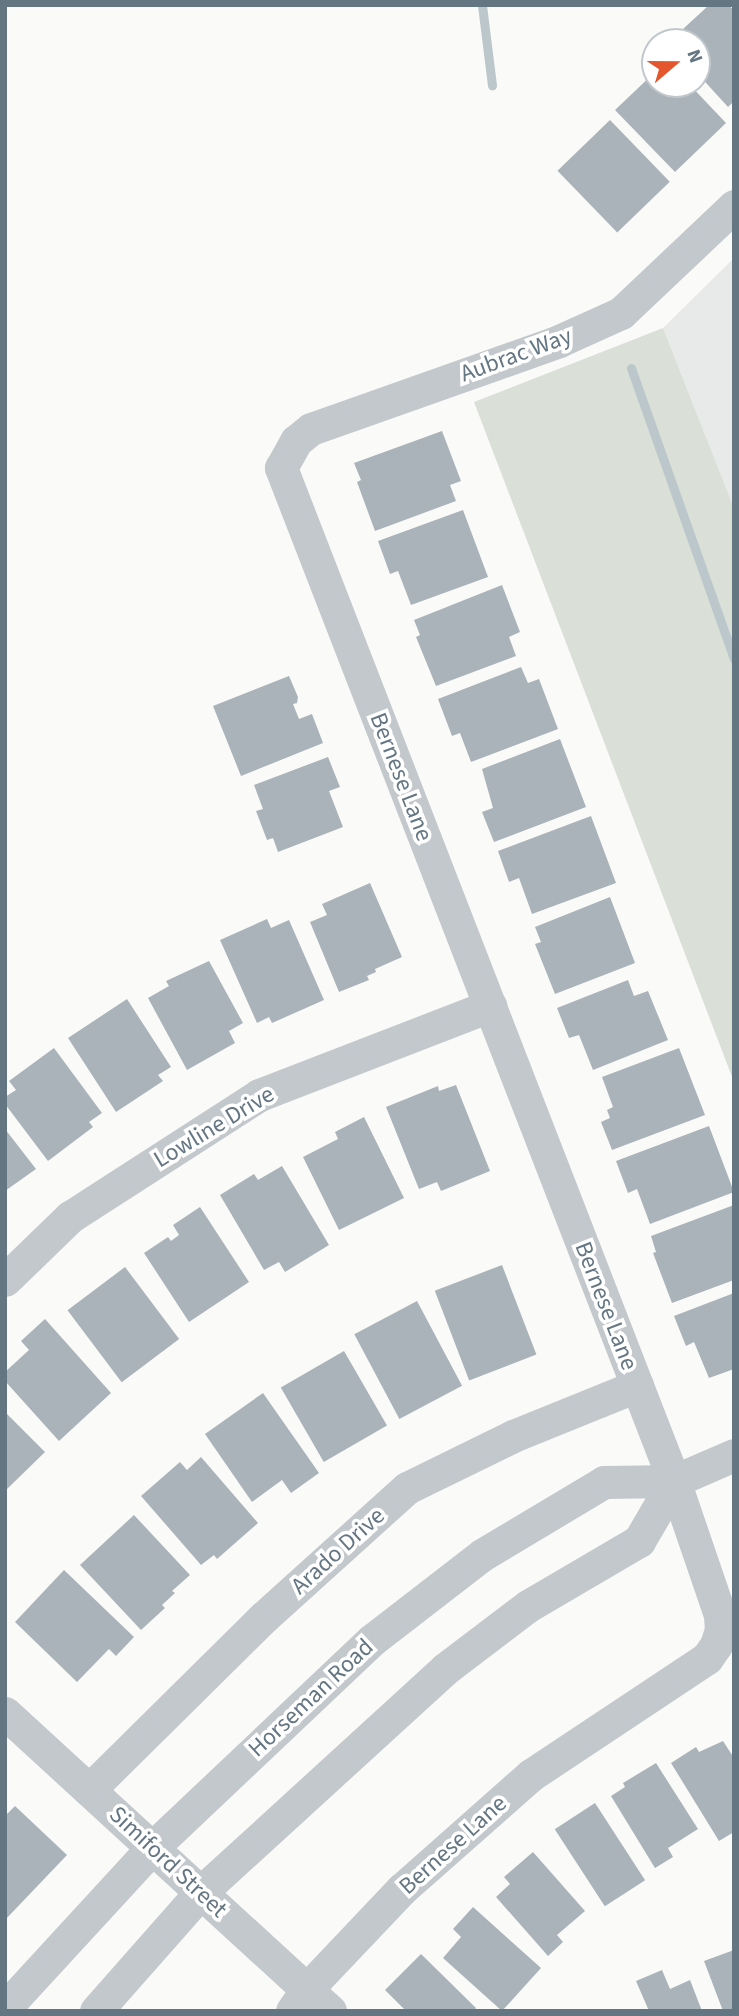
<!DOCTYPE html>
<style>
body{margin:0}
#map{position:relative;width:739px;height:2016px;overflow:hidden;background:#fafaf8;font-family:"Source Sans 3",sans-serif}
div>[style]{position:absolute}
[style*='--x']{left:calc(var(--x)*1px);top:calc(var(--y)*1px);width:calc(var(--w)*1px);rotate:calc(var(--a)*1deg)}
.built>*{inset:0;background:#e8e9e9}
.green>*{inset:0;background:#dadfd7}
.stream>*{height:9px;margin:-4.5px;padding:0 4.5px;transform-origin:4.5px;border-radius:4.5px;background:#bbc7cb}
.building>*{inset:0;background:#aab3b9;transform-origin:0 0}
.minor>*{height:33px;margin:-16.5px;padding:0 16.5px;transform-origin:16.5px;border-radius:16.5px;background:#c3c8cc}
span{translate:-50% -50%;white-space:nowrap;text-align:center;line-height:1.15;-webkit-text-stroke:7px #fff;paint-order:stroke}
.street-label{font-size:24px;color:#657683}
.frame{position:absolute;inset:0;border:7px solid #657683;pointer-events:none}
.north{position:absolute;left:641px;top:28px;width:70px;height:70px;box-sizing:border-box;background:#fff;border:2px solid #c1c8cd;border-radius:50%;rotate:70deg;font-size:19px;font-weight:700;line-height:28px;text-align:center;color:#657683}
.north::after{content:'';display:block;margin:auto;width:24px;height:32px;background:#e4572e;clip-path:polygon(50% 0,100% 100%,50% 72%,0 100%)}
</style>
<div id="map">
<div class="built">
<i style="clip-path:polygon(734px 258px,734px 508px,663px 328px)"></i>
</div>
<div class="green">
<i style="clip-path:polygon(663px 328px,734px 508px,734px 1082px,474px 402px)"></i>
</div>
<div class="stream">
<i style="--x:482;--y:5;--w:81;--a:82.9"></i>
<i style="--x:631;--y:368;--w:309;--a:70.5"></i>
</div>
<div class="building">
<i style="clip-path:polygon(709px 5px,729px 5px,734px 11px,734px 101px,728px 107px,697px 73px,697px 42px,669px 42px)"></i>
<i style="clip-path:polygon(655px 72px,655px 84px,689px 84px,726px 123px,675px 172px,615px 110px)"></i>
<i style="left:610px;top:120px;width:86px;height:73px;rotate:46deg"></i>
<i style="clip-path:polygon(442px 431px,461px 481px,450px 485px,456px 501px,375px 531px,357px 482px,361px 480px,354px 463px)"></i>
<i style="clip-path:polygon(463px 510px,488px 577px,411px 605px,398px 571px,390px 574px,378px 541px)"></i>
<i style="clip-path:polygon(502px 585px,520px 632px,509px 637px,516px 656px,436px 686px,416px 637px,420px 635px,414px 620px)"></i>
<i style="clip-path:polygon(521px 667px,528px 683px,539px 679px,558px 729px,471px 762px,460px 733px,452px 736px,438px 699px)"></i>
<i style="clip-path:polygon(289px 676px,298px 697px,297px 703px,293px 704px,299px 719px,312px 714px,323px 743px,241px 776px,213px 706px)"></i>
<i style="clip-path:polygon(560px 739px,586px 807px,494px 842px,482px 812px,493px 808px,482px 769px)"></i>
<i style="clip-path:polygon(328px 757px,340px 787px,329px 791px,343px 827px,278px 852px,273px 838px,267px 840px,256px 811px,263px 809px,254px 785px)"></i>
<i style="clip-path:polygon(591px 816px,616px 883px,532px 914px,519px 878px,509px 882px,498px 851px)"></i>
<i style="clip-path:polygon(370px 883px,402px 957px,375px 969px,376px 972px,367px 976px,369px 980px,339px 992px,310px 922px,327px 915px,322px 904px)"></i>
<i style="clip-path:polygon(610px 897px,635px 963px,555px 994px,535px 944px,541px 942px,535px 927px)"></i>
<i style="clip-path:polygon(267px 919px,271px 928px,289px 920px,324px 1000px,272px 1023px,269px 1017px,257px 1023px,220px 940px)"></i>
<i style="clip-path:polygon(209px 961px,243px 1023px,229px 1031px,235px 1043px,187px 1070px,148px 998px,169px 986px,166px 981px)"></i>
<i style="clip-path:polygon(628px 980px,634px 996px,648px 991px,668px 1040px,593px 1070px,579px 1035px,569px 1038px,557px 1008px)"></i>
<i style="clip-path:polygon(127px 999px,171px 1067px,158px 1075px,163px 1081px,116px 1112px,68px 1038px)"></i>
<i style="clip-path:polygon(54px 1048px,102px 1113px,89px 1122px,93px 1127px,48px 1161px,5px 1104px,5px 1097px,16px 1090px,9px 1081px)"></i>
<i style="clip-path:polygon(679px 1048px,705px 1115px,612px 1150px,601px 1122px,610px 1118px,607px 1110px,613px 1107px,602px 1077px)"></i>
<i style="clip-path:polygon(456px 1085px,490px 1171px,441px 1191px,437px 1182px,419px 1189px,386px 1107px,438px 1086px,439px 1091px)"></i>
<i style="clip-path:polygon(364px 1117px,404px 1198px,339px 1230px,303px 1157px,338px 1139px,335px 1132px)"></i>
<i style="clip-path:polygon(709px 1126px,734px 1192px,650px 1224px,637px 1189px,628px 1193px,616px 1161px)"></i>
<i style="clip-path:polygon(5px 1129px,36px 1169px,5px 1191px)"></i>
<i style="clip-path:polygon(282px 1166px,329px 1245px,285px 1272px,279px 1262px,264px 1270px,220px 1195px,254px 1174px,258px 1180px)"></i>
<i style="clip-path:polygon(734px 1205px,734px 1280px,672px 1303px,653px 1253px,656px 1252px,651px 1236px)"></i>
<i style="clip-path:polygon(200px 1207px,249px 1282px,189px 1322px,144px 1253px,168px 1237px,171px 1241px,179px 1235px,173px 1225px)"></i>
<i style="left:502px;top:1265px;width:96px;height:72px;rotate:69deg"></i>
<i style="left:125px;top:1267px;width:90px;height:72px;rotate:53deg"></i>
<i style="clip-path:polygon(734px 1293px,734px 1369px,709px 1378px,694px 1342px,686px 1346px,674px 1316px)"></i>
<i style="left:417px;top:1301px;width:96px;height:71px;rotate:62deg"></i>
<i style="clip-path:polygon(45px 1319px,111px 1393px,59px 1441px,5px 1381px,5px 1372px,29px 1350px,21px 1341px)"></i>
<i style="left:344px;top:1351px;width:86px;height:73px;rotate:60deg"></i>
<i style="clip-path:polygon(263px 1393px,319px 1473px,291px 1493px,282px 1480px,252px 1502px,205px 1434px)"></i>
<i style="clip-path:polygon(5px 1412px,45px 1452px,5px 1491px)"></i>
<i style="clip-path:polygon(201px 1457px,258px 1523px,217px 1559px,214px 1555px,201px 1565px,141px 1496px,180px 1462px,187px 1470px)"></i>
<i style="clip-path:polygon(134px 1515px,190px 1575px,172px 1591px,175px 1593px,162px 1605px,165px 1608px,141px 1630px,80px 1565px)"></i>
<i style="clip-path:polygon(64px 1570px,134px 1637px,116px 1656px,109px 1649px,77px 1682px,15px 1622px)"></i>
<i style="clip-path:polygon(723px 1741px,734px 1758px,734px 1832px,719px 1841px,671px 1763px,696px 1747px,699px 1752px)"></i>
<i style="clip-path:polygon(656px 1763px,698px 1829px,668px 1848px,673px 1857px,655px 1868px,611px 1796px,625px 1787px,623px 1783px)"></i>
<i style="left:595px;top:1803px;width:92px;height:48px;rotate:57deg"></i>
<i style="clip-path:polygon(15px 1806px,67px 1855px,5px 1920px,5px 1816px)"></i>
<i style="clip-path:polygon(533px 1852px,585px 1911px,557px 1935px,563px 1942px,548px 1956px,496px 1897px,510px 1884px,504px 1877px)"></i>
<i style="clip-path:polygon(473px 1907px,541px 1968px,502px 2011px,443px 1958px,461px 1937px,453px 1929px)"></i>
<i style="clip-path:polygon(734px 1950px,734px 2011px,723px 2011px,704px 1961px)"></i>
<i style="clip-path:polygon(421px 1954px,476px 2008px,474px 2011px,406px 2011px,385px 1990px)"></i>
<i style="clip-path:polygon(662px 1970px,670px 1989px,690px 1980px,702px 2011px,649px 2011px,636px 1981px)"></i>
</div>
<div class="minor">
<i style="--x:5;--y:1280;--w:91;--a:-44.1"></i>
<i style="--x:70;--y:1217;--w:225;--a:-32.8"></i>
<i style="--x:259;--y:1095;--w:248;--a:-21.1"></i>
<i style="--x:5;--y:1713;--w:441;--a:42.5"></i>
<i style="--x:89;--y:1790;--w:245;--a:-44.7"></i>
<i style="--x:263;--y:1618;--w:194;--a:-42.1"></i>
<i style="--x:407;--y:1488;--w:118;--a:-26.1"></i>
<i style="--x:513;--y:1436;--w:134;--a:-22"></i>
<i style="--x:5;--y:2008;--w:217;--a:-47.4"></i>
<i style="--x:152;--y:1848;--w:303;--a:-43.4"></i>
<i style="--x:372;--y:1640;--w:139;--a:-37.7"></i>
<i style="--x:482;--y:1555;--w:142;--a:-30.9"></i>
<i style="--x:604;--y:1482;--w:70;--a:-0.8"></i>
<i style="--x:674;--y:1481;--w:65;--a:-23.4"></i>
<i style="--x:96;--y:2011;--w:159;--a:-48.6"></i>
<i style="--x:201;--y:1892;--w:331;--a:-42.4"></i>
<i style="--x:445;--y:1669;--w:104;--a:-37.2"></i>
<i style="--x:528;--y:1606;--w:129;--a:-30.4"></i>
<i style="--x:639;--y:1541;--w:69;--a:-59.7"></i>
<i style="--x:292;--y:2011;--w:27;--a:-56"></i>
<i style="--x:307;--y:1989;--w:138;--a:-46.5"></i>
<i style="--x:402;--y:1889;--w:172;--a:-41.5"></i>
<i style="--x:531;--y:1775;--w:211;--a:-33.6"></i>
<i style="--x:707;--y:1658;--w:16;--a:-55"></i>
<i style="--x:716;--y:1645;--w:16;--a:-72"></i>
<i style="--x:721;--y:1630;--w:15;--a:-94"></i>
<i style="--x:720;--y:1615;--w:142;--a:-108.9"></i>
<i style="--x:674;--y:1481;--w:1087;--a:-111.2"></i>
<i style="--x:281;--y:468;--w:31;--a:-61"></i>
<i style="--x:296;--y:441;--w:19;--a:-39"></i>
<i style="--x:311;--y:429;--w:263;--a:-19.5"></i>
<i style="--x:559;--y:341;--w:68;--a:-24.3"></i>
<i style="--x:621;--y:313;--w:156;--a:-43.4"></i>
</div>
<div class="street-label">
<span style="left:516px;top:355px;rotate:-20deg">Aubrac Way</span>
<span style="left:401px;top:777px;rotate:69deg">Bernese Lane</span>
<span style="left:214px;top:1127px;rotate:-31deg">Lowline Drive</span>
<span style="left:606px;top:1306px;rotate:69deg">Bernese Lane</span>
<span style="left:338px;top:1551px;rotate:-42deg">Arado Drive</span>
<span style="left:311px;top:1698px;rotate:-43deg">Horseman Road</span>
<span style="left:453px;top:1845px;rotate:-42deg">Bernese Lane</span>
<span style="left:168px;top:1862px;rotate:43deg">Simiford Street</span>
</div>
<div class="frame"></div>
<div class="north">N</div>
</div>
